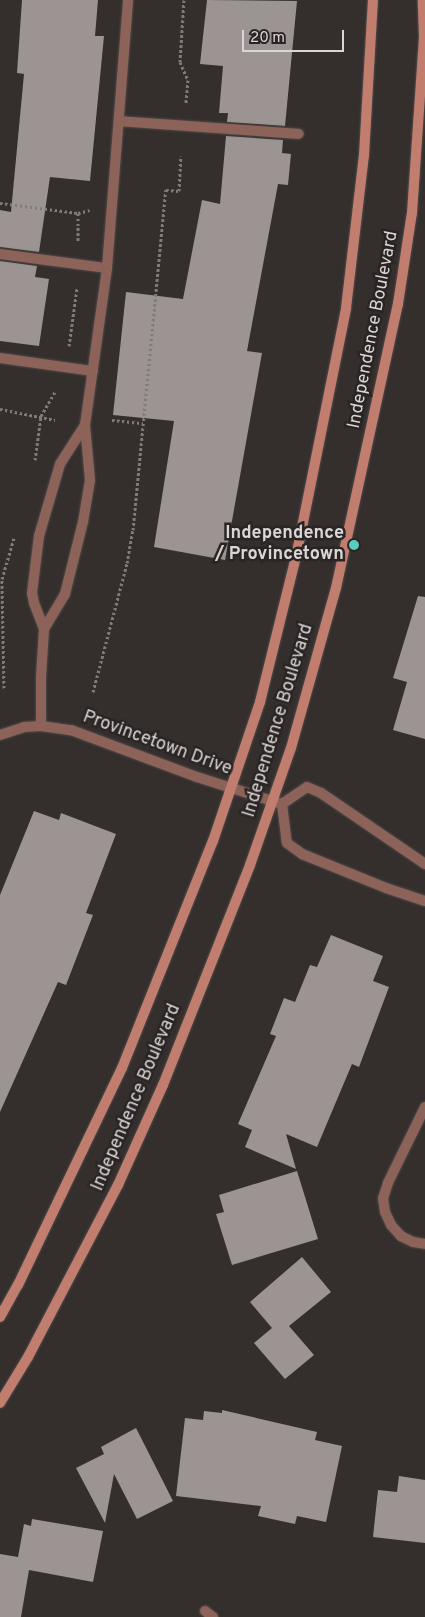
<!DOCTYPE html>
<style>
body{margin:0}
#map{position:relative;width:425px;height:1617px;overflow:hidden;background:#342f2d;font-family:Overpass,sans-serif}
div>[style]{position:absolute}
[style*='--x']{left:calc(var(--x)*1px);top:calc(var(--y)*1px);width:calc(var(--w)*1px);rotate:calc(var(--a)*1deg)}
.building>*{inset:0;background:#9b9493}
.path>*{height:3px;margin-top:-1.5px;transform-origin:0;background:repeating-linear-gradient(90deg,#7f7b79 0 2.5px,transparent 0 5px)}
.roads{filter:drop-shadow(0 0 1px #4f4a48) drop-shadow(0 0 1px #4f4a48)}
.lane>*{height:10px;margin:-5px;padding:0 5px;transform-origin:5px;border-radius:5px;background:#8d6259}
.street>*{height:10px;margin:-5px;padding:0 5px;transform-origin:5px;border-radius:5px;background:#8d6259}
.secondary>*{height:10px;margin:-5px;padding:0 5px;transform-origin:5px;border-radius:5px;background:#c17e6f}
.dots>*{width:14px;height:14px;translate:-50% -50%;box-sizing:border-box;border:2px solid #2a2524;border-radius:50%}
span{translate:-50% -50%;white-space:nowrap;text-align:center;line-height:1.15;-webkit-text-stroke:5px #2a2524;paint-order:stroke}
.street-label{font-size:18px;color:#dad6d5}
.poi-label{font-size:18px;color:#dad6d5;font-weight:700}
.right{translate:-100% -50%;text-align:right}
.scale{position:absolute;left:242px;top:30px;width:102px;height:22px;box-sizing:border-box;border:2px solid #dad6d5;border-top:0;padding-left:6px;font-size:15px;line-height:18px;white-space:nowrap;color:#dad6d5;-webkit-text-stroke:4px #2a2524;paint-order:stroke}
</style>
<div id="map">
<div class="building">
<i style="clip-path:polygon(22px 0,98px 0,95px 36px,104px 36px,90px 181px,50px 177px,39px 252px,0 247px,0 210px,11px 212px,24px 74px,17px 73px)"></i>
<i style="clip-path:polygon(207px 0,297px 1px,285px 126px,227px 122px,228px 113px,219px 113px,223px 66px,200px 64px)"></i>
<i style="clip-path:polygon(226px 136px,283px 140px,282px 153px,291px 154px,288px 185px,278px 184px,247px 351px,262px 353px,225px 560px,154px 547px,174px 421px,113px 415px,126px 292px,183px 299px,202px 200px,220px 204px)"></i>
<i style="clip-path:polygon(0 261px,37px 266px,35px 277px,49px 279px,39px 346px,0 341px)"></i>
<i style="clip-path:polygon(418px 596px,425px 597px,425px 739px,393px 730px,407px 682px,393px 678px)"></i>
<i style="clip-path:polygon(34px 811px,59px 820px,61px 813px,116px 834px,86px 913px,93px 915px,66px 985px,58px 982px,0 1112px,0 895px)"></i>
<i style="clip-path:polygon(331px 935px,383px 956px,373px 981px,389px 987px,359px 1067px,352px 1064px,317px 1147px,286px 1134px,296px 1169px,245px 1147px,252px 1130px,238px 1124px,276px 1036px,270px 1034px,284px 998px,295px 1002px,310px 965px,317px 967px)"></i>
<i style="clip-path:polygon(297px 1171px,318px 1239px,232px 1265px,216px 1214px,224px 1212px,219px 1195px)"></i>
<i style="clip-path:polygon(302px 1257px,331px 1292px,289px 1326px,314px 1355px,285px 1379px,254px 1343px,272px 1328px,250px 1302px)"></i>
<i style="clip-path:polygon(222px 1410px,317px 1432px,315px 1440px,342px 1446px,326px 1522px,297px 1516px,295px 1524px,258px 1516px,261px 1506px,176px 1496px,185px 1418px,203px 1420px,204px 1411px,222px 1413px)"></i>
<i style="clip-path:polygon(136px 1428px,173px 1501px,137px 1519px,114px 1474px,105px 1523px,76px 1468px,104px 1454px,101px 1447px)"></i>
<i style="clip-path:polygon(399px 1476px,425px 1480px,425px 1543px,373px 1537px,378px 1490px,397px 1492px)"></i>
<i style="clip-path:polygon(32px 1519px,103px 1531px,93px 1582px,29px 1570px,21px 1617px,0 1617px,0 1554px,18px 1557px,24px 1524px,31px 1526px)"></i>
</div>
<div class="path">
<i style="--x:184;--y:0;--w:62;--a:93.7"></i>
<i style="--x:180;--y:62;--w:20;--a:66"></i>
<i style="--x:188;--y:80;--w:23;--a:95"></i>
<i style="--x:0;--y:203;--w:79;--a:7.3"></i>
<i style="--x:78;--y:213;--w:28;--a:90"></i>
<i style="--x:78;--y:213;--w:12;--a:-14"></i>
<i style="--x:69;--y:346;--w:59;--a:-82.1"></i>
<i style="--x:0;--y:409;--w:56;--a:11.3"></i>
<i style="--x:112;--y:420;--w:31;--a:6"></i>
<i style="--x:35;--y:460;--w:44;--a:-82.2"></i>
<i style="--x:41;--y:416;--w:28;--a:-60"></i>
<i style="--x:4;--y:688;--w:109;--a:-91.1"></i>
<i style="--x:2;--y:579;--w:43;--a:-73.7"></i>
<i style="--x:93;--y:692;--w:133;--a:-75.2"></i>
<i style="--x:127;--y:563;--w:34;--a:-80"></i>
<i style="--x:133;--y:530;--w:342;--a:-84.5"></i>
<i style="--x:166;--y:190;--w:13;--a:4"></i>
<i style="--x:179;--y:191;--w:35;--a:-87"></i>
</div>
<div class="roads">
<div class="lane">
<i style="--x:119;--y:121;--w:180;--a:4.1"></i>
<i style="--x:0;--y:254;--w:108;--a:7.5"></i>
<i style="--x:0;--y:358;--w:94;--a:8"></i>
<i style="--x:44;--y:629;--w:28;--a:-111"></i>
<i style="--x:34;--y:603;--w:10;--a:-101"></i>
<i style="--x:32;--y:593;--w:57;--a:-83"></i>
<i style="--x:39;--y:536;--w:75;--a:-73.7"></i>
<i style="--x:60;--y:464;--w:46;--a:-57.3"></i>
<i style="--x:41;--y:726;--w:49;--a:-90"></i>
<i style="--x:41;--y:677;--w:48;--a:-86.4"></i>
<i style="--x:44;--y:629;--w:41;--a:-59"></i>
<i style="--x:65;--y:594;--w:74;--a:-76"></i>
<i style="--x:83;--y:522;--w:43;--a:-80.5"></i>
<i style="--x:90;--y:480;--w:55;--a:-95.2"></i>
<i style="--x:85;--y:425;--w:159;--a:-82"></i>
<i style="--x:107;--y:268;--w:269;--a:-85.5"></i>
</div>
<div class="street">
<i style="--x:0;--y:735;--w:25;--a:-18"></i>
<i style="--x:24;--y:727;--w:17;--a:-3"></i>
<i style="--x:41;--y:726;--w:30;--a:8"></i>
<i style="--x:71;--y:730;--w:134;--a:20.5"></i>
<i style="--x:197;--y:777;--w:89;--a:17.6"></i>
<i style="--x:282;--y:804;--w:39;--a:83"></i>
<i style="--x:287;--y:843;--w:19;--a:36"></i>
<i style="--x:302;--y:854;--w:91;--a:22"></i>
<i style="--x:386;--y:888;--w:41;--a:18.4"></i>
<i style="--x:282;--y:804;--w:30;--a:-34"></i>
<i style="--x:307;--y:787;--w:15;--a:23"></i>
<i style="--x:321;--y:793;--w:126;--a:34.3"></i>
<i style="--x:425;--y:1107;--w:85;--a:116"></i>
<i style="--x:388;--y:1183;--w:16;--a:108"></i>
<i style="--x:383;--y:1198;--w:14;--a:82"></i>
<i style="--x:385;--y:1212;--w:14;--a:65"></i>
<i style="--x:391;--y:1225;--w:15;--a:48"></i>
<i style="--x:401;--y:1236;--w:13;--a:27"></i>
<i style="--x:413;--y:1242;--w:12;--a:9"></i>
<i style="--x:205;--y:1611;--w:10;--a:37"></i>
</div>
<div class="secondary">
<i style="--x:0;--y:1317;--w:37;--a:-61"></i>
<i style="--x:18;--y:1285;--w:241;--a:-64.4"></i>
<i style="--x:122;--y:1068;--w:245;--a:-68.2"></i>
<i style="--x:213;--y:841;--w:147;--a:-71.3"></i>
<i style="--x:260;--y:702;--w:149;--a:-76.1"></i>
<i style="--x:296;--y:557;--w:254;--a:-78.6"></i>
<i style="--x:346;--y:308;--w:154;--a:-83.3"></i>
<i style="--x:364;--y:155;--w:155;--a:-86.7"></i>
<i style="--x:0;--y:1403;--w:54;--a:-58.7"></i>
<i style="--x:28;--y:1357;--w:194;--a:-62.4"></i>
<i style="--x:118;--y:1185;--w:110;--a:-65.8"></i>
<i style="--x:163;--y:1085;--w:237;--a:-68.4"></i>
<i style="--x:250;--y:865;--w:124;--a:-70.7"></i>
<i style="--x:291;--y:748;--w:166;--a:-74.3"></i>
<i style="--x:336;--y:588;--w:291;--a:-77.7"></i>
<i style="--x:398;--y:304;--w:92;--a:-81.3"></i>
<i style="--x:412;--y:213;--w:175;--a:-86.1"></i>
<i style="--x:424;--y:38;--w:38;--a:-92"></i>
</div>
</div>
<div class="dots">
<i style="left:354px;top:545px;background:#5acebd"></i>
</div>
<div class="street-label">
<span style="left:374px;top:330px;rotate:-79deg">Independence Boulevard</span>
<span style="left:279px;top:721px;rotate:-73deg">Independence Boulevard</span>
<span style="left:157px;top:744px;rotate:20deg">Provincetown Drive</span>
<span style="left:137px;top:1098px;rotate:-67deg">Independence Boulevard</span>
</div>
<div class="poi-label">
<span class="right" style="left:344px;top:545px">Independence<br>/ Provincetown</span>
</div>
<div class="scale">20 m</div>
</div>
